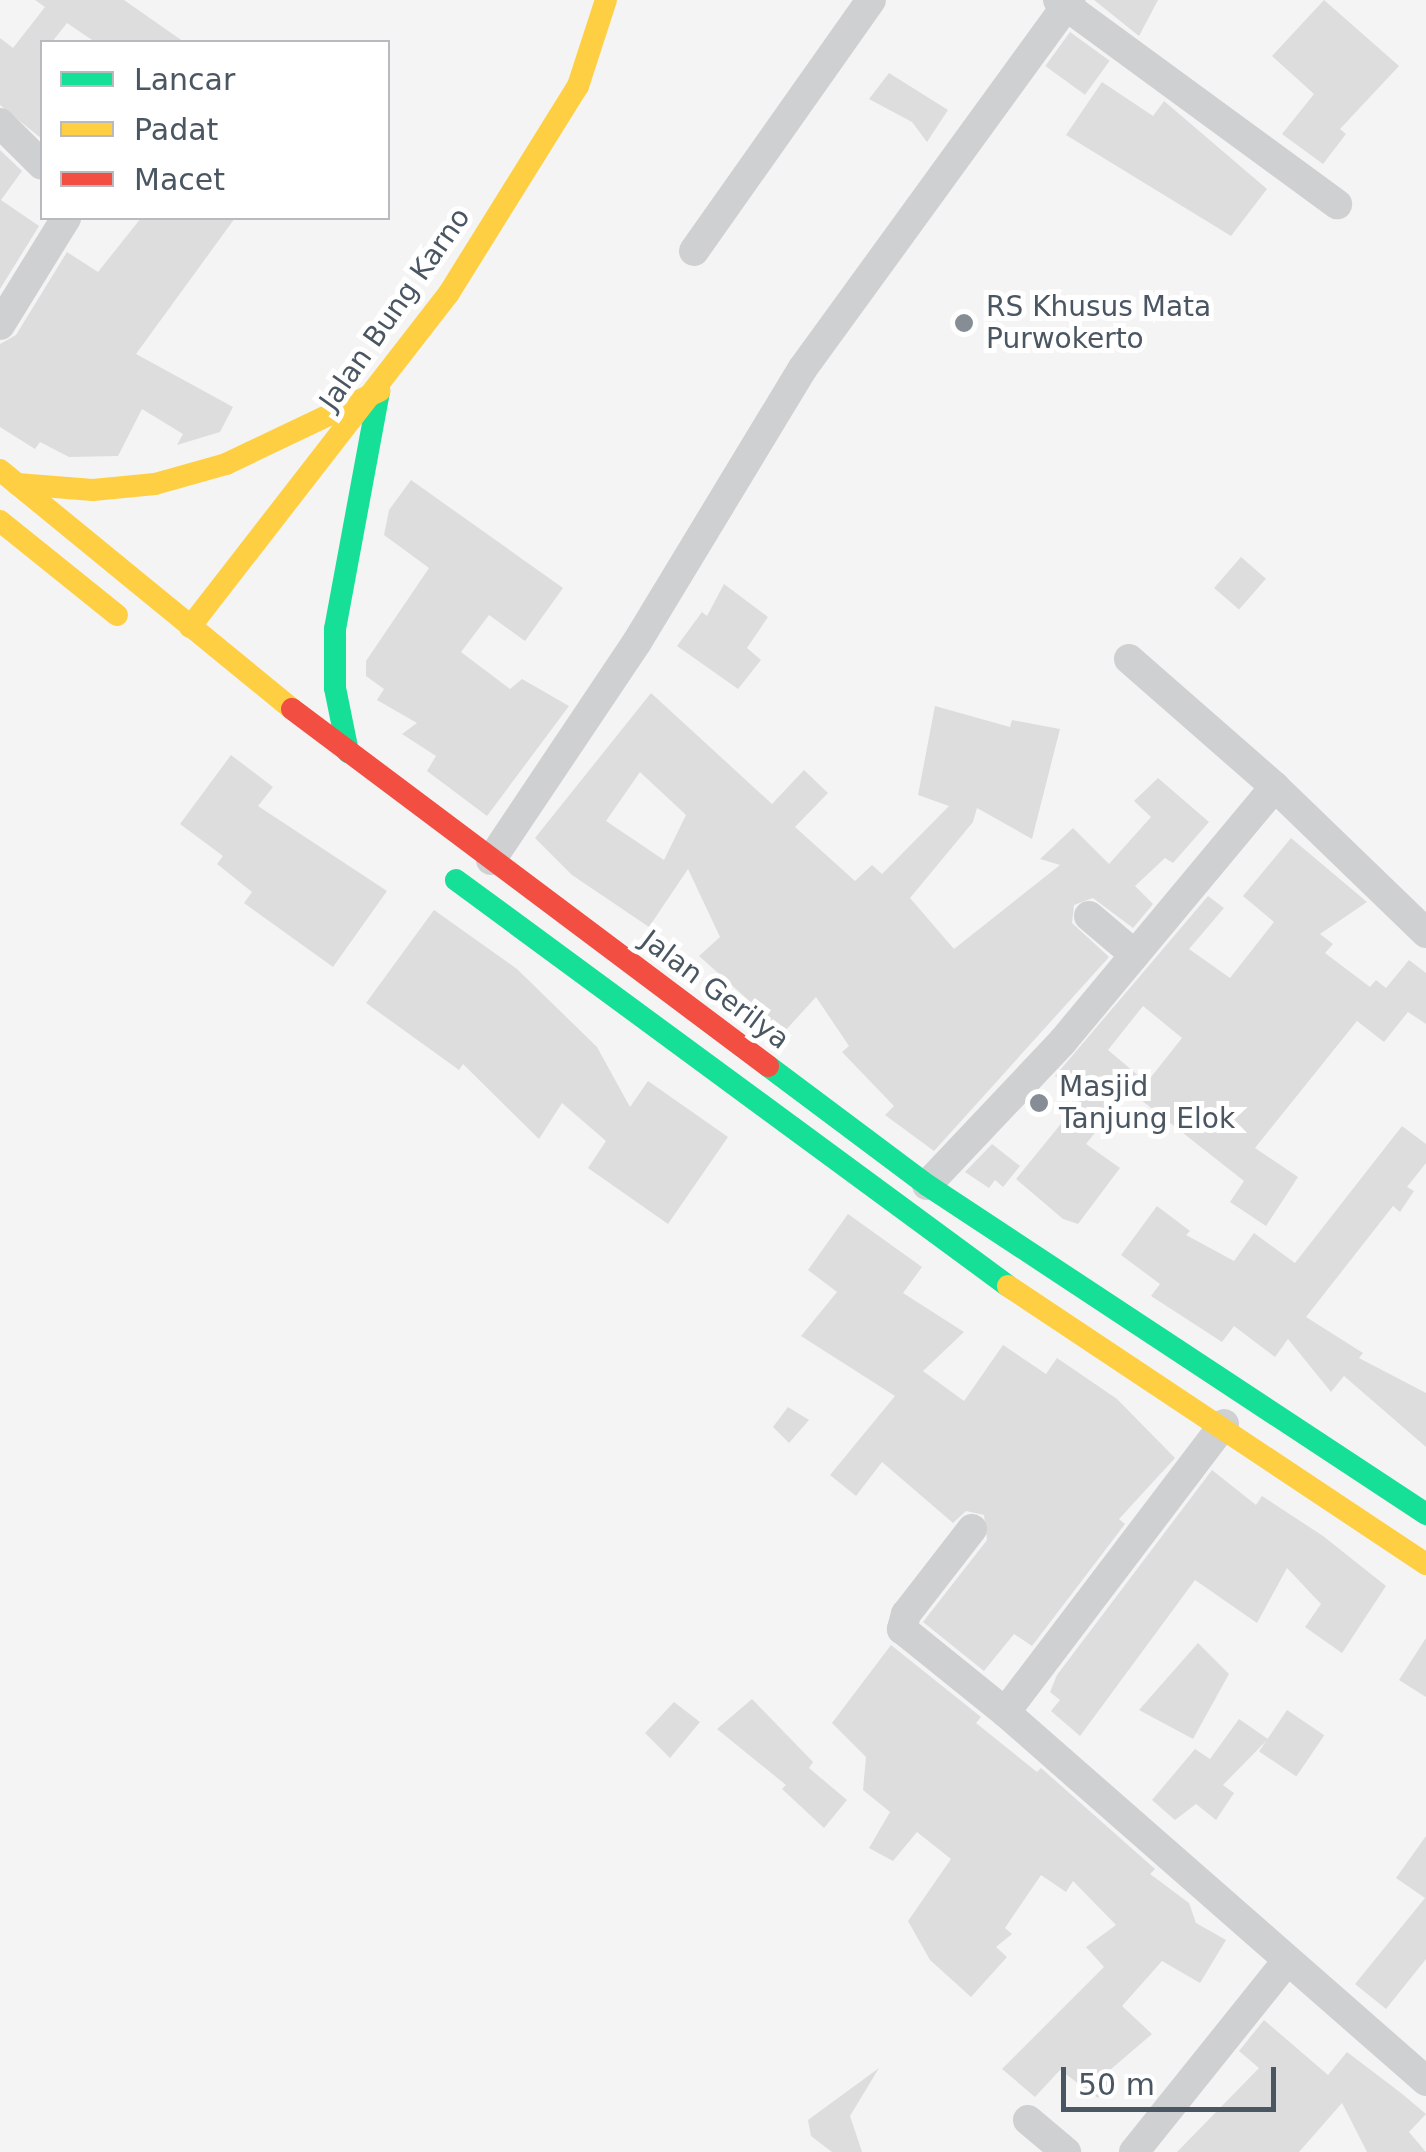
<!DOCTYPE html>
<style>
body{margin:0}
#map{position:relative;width:1426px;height:2152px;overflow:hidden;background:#f4f4f4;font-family:"DejaVu Sans",sans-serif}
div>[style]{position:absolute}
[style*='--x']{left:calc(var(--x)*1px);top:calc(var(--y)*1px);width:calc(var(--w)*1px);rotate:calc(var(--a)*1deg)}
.building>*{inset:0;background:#ddddde;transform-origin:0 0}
.street>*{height:30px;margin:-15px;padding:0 15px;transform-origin:15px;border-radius:15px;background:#ced0d2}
.fast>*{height:22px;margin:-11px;padding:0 11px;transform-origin:11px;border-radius:11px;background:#16e098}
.slow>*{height:22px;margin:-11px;padding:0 11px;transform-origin:11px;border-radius:11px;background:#ffcf43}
.jam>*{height:22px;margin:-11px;padding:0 11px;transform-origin:11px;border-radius:11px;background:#f24e42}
.dots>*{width:28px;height:28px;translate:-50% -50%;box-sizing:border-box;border:5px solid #fff;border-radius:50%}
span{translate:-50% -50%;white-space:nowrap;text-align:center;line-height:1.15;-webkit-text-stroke:10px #fff;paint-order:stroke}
.poi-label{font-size:28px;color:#4a5661}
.left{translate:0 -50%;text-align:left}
.street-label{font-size:28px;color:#4a5661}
.legend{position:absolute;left:40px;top:40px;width:350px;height:180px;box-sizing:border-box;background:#fff;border:2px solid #b7bbc0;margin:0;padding:12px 18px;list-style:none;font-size:30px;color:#4a5661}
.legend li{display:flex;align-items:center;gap:20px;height:50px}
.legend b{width:50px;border:2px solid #b7bbc0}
.scale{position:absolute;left:1061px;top:2067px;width:215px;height:45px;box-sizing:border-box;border:5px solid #4a5661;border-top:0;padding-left:12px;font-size:30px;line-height:35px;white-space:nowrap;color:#4a5661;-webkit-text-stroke:8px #fff;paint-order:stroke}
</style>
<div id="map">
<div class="building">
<i style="clip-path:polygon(35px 0,124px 0,184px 42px,95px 42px,67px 23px,52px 42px,42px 42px,42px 139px,0 105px,0 38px,13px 48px,45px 7px)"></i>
<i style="clip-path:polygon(1094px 0,1158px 0,1139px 36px)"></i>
<i style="clip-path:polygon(1324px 0,1399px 66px,1340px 129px,1346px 134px,1323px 164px,1282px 134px,1314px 94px,1272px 56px)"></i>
<i style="left:1070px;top:32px;width:49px;height:42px;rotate:36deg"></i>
<i style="clip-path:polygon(889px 73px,948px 110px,927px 142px,912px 122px,869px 99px)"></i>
<i style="clip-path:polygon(1102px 82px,1153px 116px,1164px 101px,1267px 189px,1231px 236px,1066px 135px)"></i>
<i style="clip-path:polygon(0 150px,22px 171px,1px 200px,39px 226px,0 289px)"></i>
<i style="clip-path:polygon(141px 218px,235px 218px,136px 354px,233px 407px,220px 432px,177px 445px,183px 434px,142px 409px,118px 456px,69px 457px,40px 442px,35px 449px,0 427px,0 344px,16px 335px,67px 252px,98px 272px)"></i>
<i style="clip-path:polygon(411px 480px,563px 588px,525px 641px,489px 615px,461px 652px,510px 689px,522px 679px,569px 706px,487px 816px,427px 771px,436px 756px,402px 734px,417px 723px,377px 700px,384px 689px,366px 676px,366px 661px,429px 568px,384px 535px,389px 510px)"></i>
<i style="left:1241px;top:557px;width:33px;height:41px;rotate:41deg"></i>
<i style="clip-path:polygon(724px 584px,768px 617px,747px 648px,761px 660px,738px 689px,677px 646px,702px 612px,707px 616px)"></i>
<i style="clip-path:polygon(evenodd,651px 693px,772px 804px,804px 770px,828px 793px,795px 827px,855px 881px,872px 865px,882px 874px,949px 806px,918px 795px,935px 706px,1010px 727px,1012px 720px,1060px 729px,1032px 839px,977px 808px,973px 822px,910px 898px,954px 949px,1060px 865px,1040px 859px,1073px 828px,1109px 864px,1151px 817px,1134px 801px,1158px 778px,1209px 822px,1173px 863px,1165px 858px,1135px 886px,1153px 904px,1133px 928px,1093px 898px,1074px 905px,1072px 923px,1109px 957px,934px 1151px,885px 1115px,894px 1106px,842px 1052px,849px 1046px,816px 997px,784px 1032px,699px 956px,720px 937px,688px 869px,649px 927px,572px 875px,535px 838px,651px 693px,640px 772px,686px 815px,664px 860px,606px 821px,640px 772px)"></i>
<i style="clip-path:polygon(231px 755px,273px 787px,258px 806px,387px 891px,333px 967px,244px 903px,252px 892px,217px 864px,223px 856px,180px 824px)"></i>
<i style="clip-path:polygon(1291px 838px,1367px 902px,1320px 934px,1333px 944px,1325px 953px,1370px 987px,1376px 980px,1386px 988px,1409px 960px,1426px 973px,1426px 1024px,1408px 1012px,1384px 1042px,1357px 1021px,1255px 1148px,1298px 1177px,1266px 1226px,1230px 1202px,1244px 1181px,1136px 1096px,1182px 1038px,1143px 1006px,1108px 1050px,1140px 1077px,1086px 1144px,1120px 1168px,1078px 1224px,1063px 1219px,1016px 1179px,1082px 1098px,1055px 1076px,1208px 896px,1224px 908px,1189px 949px,1230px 978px,1274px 922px,1243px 896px)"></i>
<i style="clip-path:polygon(434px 910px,517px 969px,597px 1047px,630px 1107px,648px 1081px,728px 1137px,668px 1224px,588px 1168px,606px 1141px,562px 1103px,539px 1139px,463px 1064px,459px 1070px,366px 1003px)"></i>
<i style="clip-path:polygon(1402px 1126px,1426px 1144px,1426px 1163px,1407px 1187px,1414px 1191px,1400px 1212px,1393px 1206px,1306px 1317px,1363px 1353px,1359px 1358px,1426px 1393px,1426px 1447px,1344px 1376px,1331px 1392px,1288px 1339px,1275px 1357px,1234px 1326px,1222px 1342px,1151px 1296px,1160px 1284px,1121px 1255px,1157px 1206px,1190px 1231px,1186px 1235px,1234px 1261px,1254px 1233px,1295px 1263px)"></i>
<i style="clip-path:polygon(992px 1144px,1020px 1166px,1003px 1187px,995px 1180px,989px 1188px,965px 1172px)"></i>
<i style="clip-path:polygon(848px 1214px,922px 1267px,903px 1293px,964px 1332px,923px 1371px,964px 1401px,1003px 1345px,1046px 1374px,1057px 1358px,1117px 1399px,1175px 1458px,1119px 1519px,1125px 1524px,1032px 1646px,1014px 1634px,984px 1671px,923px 1622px,987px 1540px,984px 1515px,966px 1511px,953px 1523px,882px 1462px,856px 1496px,830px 1475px,895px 1396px,801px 1336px,837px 1292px,808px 1270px)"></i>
<i style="clip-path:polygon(788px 1407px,809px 1420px,789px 1443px,773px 1427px)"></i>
<i style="clip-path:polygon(1212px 1470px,1256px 1505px,1262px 1496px,1323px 1536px,1386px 1586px,1342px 1653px,1305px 1627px,1321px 1604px,1287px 1568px,1257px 1623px,1195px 1580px,1080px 1736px,1051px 1711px,1060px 1700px,1050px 1692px,1057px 1675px)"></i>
<i style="clip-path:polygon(1426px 1638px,1426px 1697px,1399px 1680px)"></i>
<i style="clip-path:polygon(1198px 1643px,1229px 1674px,1193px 1739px,1139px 1710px)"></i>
<i style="clip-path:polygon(891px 1645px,981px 1717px,976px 1723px,1037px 1772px,1041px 1768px,1155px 1869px,1150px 1874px,1189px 1903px,1196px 1923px,1226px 1940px,1200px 1983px,1162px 1961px,1122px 2006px,1152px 2034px,1110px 2070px,1116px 2075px,1098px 2098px,1060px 2070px,1035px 2097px,1002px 2069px,1104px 1967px,1086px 1947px,1116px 1925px,1073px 1881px,1066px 1892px,1041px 1875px,1005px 1928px,1012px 1934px,996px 1947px,1007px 1957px,971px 1997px,930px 1960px,908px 1921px,951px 1859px,917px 1832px,893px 1861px,869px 1848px,890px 1812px,863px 1790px,866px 1757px,832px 1723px)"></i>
<i style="clip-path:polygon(752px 1699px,813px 1762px,809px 1768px,847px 1800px,824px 1828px,782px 1789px,786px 1785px,717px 1729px)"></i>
<i style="clip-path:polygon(674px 1702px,700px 1722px,670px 1758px,645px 1733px)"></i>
<i style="left:1287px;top:1710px;width:45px;height:50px;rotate:34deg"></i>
<i style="clip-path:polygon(1239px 1719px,1268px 1739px,1223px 1785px,1234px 1793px,1216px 1820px,1196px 1804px,1175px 1820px,1152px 1800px,1195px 1749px,1210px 1759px)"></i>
<i style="clip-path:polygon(1426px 1836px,1426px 1959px,1386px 2009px,1355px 1984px,1425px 1898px,1396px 1878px)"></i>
<i style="clip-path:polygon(1264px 2020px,1328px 2075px,1347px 2052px,1401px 2093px,1426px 2114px,1409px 2132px,1426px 2152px,1367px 2152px,1342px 2103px,1299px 2152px,1177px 2152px,1259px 2068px,1239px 2051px)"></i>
<i style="clip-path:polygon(879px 2068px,850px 2116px,862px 2152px,832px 2152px,811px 2136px,808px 2120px)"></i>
</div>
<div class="street">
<i style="--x:1058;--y:0;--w:346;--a:36.2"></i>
<i style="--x:0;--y:123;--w:59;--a:45"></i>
<i style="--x:694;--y:251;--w:307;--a:-54.8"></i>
<i style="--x:0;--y:325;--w:126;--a:-58.3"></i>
<i style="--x:1129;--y:659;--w:194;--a:41.2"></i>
<i style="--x:491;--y:860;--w:262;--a:-56.2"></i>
<i style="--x:637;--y:642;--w:320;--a:-58.8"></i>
<i style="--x:803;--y:368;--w:455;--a:-54"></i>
<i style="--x:1089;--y:916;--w:60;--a:40.3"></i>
<i style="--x:927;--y:1185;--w:198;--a:-46.6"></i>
<i style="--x:1063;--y:1041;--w:331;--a:-50.2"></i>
<i style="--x:1275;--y:787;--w:210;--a:44"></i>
<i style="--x:1224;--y:1424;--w:362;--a:127.2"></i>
<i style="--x:1005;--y:1712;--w:560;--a:41.23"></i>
<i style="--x:972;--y:1529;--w:108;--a:127.8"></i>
<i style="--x:906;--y:1614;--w:16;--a:105"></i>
<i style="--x:902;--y:1629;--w:132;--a:38.9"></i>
<i style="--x:1028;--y:2120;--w:50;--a:40.1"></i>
<i style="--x:1134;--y:2152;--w:243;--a:-51.3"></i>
</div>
<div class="fast">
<i style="--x:348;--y:752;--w:65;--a:-101.5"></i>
<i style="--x:335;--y:688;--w:59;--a:-90"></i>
<i style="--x:335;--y:629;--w:242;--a:-79.5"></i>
<i style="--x:456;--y:880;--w:685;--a:36.33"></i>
<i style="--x:768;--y:1066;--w:199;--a:36.8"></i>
<i style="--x:927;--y:1185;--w:598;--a:33.4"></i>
</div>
<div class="slow">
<i style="--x:0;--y:470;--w:377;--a:39.3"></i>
<i style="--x:17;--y:484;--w:76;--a:4.5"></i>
<i style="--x:93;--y:490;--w:62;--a:-5.5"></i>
<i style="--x:155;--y:484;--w:74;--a:-15.7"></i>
<i style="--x:226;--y:464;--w:170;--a:-25.5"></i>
<i style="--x:0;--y:521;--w:150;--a:38.8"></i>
<i style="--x:190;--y:627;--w:423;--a:-52.2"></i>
<i style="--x:449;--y:293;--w:244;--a:-58.1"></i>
<i style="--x:578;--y:86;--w:90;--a:-72"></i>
<i style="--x:1008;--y:1286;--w:502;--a:33.63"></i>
</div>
<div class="jam">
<i style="--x:292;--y:709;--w:595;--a:36.87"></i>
</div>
<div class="dots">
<i style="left:964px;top:323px;background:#868d94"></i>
<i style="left:1039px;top:1103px;background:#868d94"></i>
</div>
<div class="poi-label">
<span class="left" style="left:986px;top:323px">RS Khusus Mata<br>Purwokerto</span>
<span class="left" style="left:1059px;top:1103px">Masjid<br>Tanjung Elok</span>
</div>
<div class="street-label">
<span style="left:395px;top:309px;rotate:-55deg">Jalan Bung Karno</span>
<span style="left:715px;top:990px;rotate:37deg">Jalan Gerilya</span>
</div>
<ul class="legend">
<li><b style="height:12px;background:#16e098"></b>Lancar</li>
<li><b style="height:12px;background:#ffcf43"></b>Padat</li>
<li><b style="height:12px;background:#f24e42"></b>Macet</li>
</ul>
<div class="scale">50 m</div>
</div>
